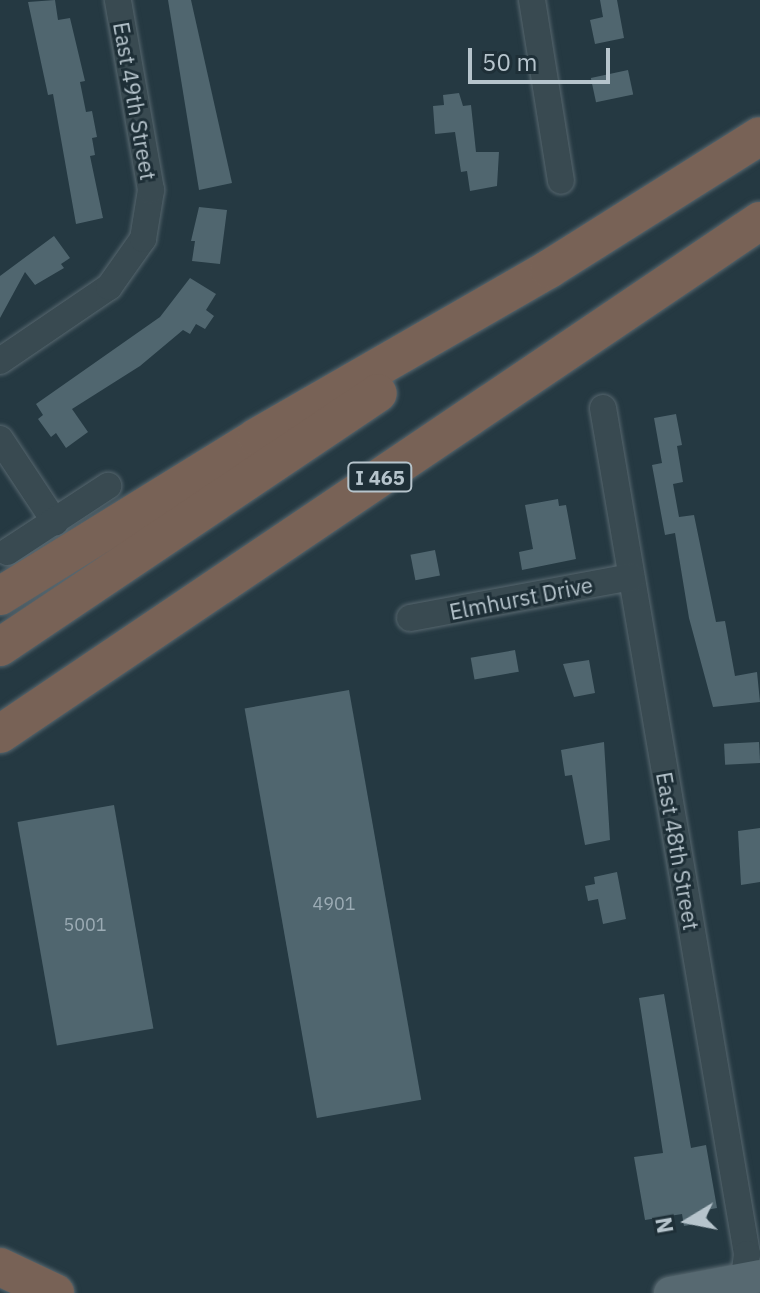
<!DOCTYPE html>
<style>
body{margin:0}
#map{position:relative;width:760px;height:1293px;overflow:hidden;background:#253942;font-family:"IBM Plex Sans",sans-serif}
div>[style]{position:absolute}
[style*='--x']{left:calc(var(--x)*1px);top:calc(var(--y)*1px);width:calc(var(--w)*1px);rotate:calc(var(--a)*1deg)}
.building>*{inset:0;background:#50666f;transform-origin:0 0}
.roads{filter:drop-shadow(0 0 2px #57676f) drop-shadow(0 0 2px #57676f)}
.minor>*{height:26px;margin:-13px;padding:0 13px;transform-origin:13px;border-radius:13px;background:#394a51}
.major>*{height:32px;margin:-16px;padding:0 16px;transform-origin:16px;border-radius:16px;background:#576971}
.highway>*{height:38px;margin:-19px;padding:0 19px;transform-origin:19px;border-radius:19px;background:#786256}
span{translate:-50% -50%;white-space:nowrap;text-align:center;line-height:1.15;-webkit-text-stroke:6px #1e2f37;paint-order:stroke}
.number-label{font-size:18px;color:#9cacb5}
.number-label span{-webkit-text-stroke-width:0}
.shield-label span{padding:2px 6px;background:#1e2f37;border:2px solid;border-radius:6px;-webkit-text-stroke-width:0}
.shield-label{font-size:20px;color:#b6c4cc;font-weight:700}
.street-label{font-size:22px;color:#b6c4cc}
.north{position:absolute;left:648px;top:1181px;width:80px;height:80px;-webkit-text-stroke:6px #1e2f37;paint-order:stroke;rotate:260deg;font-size:22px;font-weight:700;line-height:32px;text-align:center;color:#b6c4cc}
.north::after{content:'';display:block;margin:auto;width:28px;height:36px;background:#b6c4cc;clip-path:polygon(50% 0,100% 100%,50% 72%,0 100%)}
.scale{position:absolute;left:468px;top:48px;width:142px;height:36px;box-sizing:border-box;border:4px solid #b6c4cc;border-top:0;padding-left:10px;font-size:24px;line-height:28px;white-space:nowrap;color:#b6c4cc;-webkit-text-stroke:6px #1e2f37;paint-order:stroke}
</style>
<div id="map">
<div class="building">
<i style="clip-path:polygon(55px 0,58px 20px,70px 18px,85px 81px,80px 82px,86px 112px,92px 111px,97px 137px,92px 138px,95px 155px,90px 156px,103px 218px,76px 224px,53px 94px,48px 95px,28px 2px)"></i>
<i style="clip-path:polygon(168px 0,191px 0,232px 183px,199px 190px)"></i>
<i style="clip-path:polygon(600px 0,617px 0,624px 38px,595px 44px,590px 20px,603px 17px)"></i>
<i style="left:628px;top:70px;width:25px;height:38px;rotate:78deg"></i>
<i style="clip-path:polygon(459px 93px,463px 106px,471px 105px,476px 152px,499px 152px,497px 186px,470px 191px,467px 171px,461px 172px,455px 132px,435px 134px,433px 106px,444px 105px,443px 95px)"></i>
<i style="clip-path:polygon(199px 207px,227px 210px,220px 264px,192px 261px,195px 241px,191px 241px)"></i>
<i style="clip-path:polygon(54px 236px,70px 258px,61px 264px,64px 268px,35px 285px,25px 272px,0 318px,0 276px)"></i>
<i style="clip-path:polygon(190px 278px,216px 294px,206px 310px,214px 316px,205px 329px,196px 324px,190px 334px,183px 330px,140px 366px,72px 409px,88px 432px,66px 448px,56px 433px,51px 437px,38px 419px,43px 415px,36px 404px,160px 317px)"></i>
<i style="clip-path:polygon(676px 414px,682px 445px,677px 446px,683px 482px,673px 484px,679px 517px,694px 515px,716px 622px,725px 621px,735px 676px,757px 672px,760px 702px,713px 707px,689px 618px,675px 533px,665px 535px,652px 465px,662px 463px,654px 418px)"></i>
<i style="clip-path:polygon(558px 499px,559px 506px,566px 505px,576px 559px,522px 570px,519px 552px,533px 549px,525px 505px)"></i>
<i style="left:435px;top:550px;width:26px;height:25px;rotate:79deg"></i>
<i style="left:515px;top:650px;width:22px;height:45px;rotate:80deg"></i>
<i style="clip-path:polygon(589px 660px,595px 693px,574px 697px,563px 664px)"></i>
<i style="left:349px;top:690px;width:416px;height:106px;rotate:80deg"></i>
<i style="clip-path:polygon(604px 742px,610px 840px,585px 845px,572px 775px,565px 776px,561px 750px)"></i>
<i style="left:759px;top:742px;width:21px;height:35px;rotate:87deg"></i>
<i style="left:114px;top:805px;width:227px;height:98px;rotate:80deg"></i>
<i style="clip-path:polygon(760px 828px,760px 882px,741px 885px,738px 831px)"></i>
<i style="clip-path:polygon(617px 872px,626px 919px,603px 924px,598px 899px,588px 901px,585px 886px,595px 884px,594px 877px)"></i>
<i style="clip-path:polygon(664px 994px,691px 1148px,706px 1145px,717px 1208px,706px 1210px,708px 1222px,684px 1226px,682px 1214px,645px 1220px,634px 1157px,663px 1153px,639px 998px)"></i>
</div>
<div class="roads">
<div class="minor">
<i style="--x:532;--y:0;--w:183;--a:80.9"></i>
<i style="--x:0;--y:361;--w:132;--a:-34.2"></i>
<i style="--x:109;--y:287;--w:59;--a:-54.7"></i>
<i style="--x:143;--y:239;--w:50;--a:-80.7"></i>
<i style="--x:151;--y:190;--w:193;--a:-99.9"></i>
<i style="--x:603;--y:408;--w:858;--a:80.34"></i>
<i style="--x:747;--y:1254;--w:39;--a:97"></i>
<i style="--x:0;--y:439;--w:100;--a:56.5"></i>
<i style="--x:7;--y:552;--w:121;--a:-33.2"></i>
<i style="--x:410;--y:618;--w:225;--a:-10.5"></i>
</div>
<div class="major">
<i style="--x:670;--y:1293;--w:92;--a:-10.7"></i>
</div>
<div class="highway">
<i style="--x:0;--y:596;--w:302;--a:-31.7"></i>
<i style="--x:257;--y:437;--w:337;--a:-29.9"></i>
<i style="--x:549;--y:269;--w:249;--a:-32.2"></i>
<i style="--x:0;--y:647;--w:455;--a:-33.9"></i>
<i style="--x:0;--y:734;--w:917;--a:-34.02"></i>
<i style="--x:0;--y:1267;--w:61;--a:25.3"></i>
</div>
</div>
<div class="number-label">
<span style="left:334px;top:904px">4901</span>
<span style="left:85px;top:925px">5001</span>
</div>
<div class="shield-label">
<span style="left:380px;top:477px">I 465</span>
</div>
<div class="street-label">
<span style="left:135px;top:101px;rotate:80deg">East 49th Street</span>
<span style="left:521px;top:598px;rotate:-11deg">Elmhurst Drive</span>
<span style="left:678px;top:851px;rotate:80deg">East 48th Street</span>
</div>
<div class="north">N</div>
<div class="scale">50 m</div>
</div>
